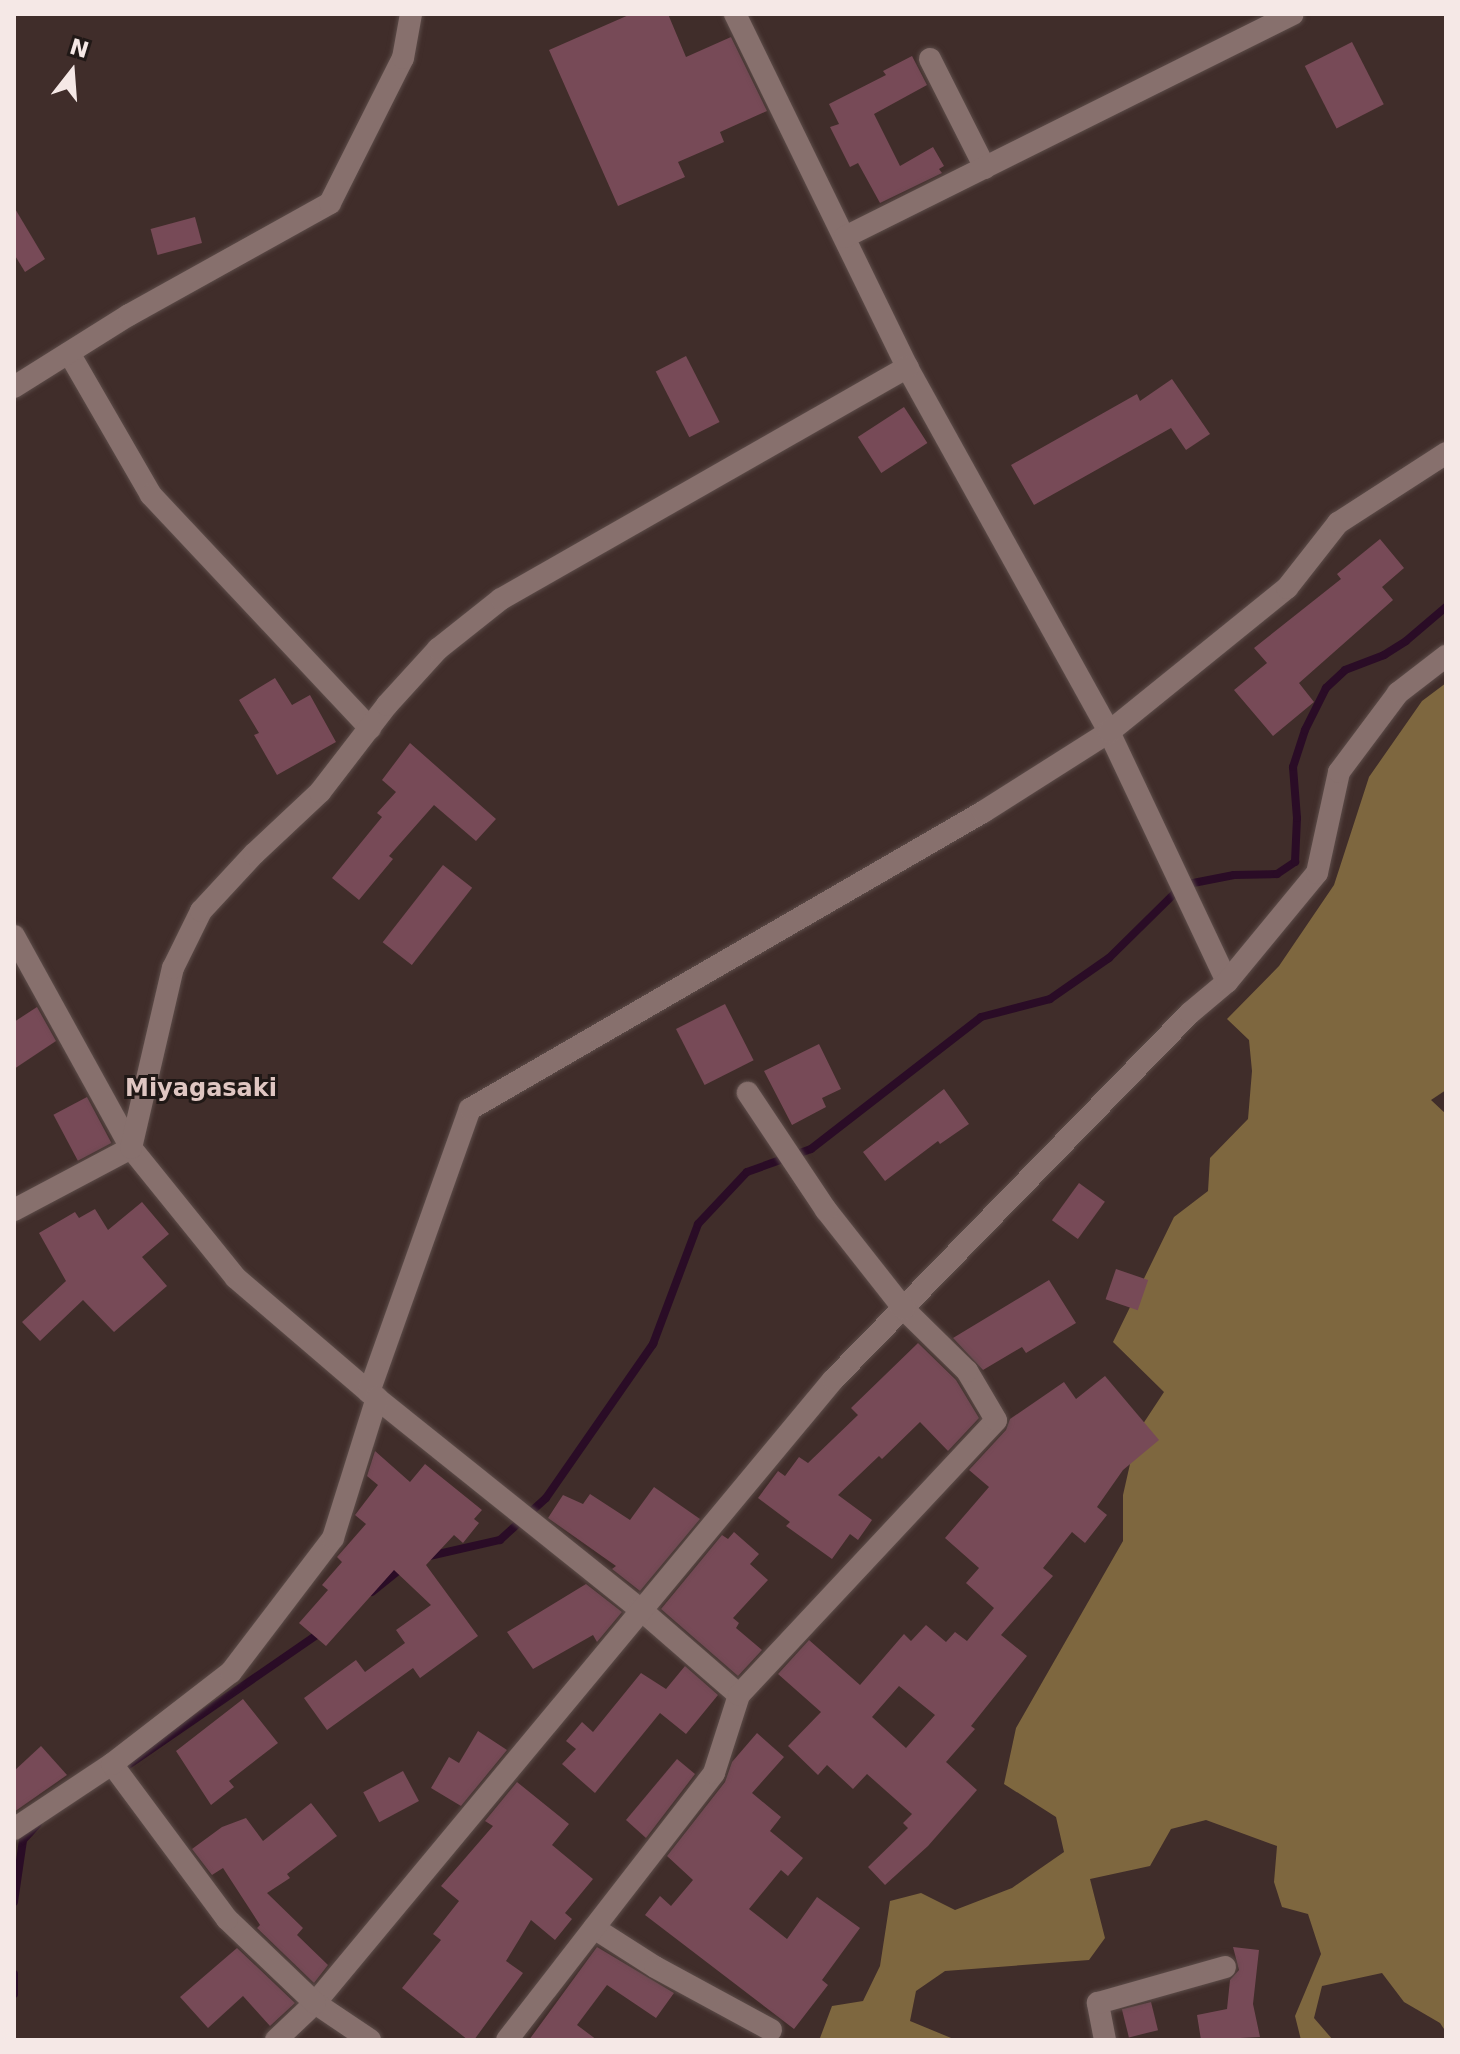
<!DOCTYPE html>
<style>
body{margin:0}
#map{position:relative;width:1460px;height:2054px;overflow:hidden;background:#402d2a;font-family:"DejaVu Sans",sans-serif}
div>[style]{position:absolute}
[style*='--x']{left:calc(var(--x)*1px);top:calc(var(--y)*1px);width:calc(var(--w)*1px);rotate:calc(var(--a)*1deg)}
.forest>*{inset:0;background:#7e673f}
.stream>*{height:8px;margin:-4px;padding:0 4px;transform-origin:4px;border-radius:4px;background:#2a0c26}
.building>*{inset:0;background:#774a57;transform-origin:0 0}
.roads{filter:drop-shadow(0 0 2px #5c4c49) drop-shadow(0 0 2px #5c4c49)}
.street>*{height:22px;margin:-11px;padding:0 11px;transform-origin:11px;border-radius:11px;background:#87706d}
span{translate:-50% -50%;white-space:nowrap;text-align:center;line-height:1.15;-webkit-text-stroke:6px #201816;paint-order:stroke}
.quarter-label{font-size:24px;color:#dfc6c2;font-weight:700}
.frame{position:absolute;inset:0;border:16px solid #f5e8e6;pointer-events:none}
.north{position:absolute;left:32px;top:32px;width:80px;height:80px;-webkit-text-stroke:6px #201816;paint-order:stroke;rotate:17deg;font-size:22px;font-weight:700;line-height:32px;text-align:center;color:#f5e8e6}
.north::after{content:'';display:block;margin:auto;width:28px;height:36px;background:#f5e8e6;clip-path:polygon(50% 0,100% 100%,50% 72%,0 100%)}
</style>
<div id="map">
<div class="forest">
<i style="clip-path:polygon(1446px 683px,1446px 1090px,1431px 1100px,1446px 1114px,1446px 2032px,1440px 2023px,1404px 2002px,1382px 1973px,1322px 1986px,1314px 2018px,1333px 2040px,1301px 2040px,1295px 2016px,1321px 1954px,1308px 1914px,1282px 1907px,1274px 1882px,1277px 1846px,1206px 1820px,1171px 1829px,1150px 1866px,1090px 1879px,1105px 1938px,1089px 1960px,945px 1971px,916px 1991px,910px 2021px,956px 2040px,820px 2038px,832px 2006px,863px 2001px,880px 1966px,890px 1901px,921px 1893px,955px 1910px,1012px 1888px,1064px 1852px,1056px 1817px,1004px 1784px,1016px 1728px,1123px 1541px,1123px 1495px,1137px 1433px,1164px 1392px,1113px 1342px,1174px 1217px,1208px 1191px,1210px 1158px,1248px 1119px,1252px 1071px,1249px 1040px,1227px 1019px,1279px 966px,1334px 885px,1369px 777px,1422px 701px)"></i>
</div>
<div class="stream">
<i style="--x:425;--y:1557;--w:77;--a:-12.8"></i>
<i style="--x:500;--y:1540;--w:62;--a:-42.4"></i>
<i style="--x:546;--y:1498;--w:188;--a:-55.2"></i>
<i style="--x:653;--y:1344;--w:128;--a:-69.4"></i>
<i style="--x:698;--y:1224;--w:71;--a:-46.7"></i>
<i style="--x:747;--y:1172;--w:68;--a:-19.8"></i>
<i style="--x:811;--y:1149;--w:215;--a:-37.8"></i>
<i style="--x:981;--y:1017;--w:71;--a:-14.6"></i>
<i style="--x:1050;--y:999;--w:72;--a:-34.8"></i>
<i style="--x:1109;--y:958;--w:104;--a:-44.6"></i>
<i style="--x:1183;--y:885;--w:52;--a:-11.1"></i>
<i style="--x:1234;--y:875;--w:43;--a:-1.3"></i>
<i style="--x:1277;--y:874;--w:22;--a:-34"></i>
<i style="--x:1295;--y:862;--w:44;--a:-87.4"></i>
<i style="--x:1297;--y:818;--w:51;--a:-94.5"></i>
<i style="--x:1293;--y:767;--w:39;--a:-72"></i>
<i style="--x:1305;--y:730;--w:47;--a:-63.4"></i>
<i style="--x:1326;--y:688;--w:26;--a:-43"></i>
<i style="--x:1345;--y:670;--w:42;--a:-21"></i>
<i style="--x:1384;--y:655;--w:26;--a:-32"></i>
<i style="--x:1406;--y:641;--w:52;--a:-40.4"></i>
<i style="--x:372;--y:1592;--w:38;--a:-39"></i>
<i style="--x:121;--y:1770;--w:247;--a:-34.6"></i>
<i style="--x:14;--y:1902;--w:63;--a:-81.7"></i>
<i style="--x:23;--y:1840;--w:21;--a:-47"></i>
<i style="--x:14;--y:1974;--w:20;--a:90"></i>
</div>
<div class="building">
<i style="clip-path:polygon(631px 14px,668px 14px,686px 57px,731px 37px,767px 111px,720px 132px,724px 142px,678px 162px,685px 177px,618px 206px,549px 50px)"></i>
<i style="left:1352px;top:42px;width:70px;height:53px;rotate:63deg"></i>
<i style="clip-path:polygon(912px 56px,927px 85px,874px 114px,900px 166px,933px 147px,944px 166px,939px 169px,942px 173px,880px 203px,858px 163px,850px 167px,830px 127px,839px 124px,829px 104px,886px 75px,883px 71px)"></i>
<i style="clip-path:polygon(14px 207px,45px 259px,25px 272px,14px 254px)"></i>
<i style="left:195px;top:217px;width:27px;height:46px;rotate:75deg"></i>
<i style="left:686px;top:356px;width:74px;height:34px;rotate:63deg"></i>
<i style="clip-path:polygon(1172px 379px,1210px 434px,1186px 450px,1171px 428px,1034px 505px,1011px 465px,1137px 394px,1140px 401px)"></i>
<i style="left:904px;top:407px;width:43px;height:55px;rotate:57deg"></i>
<i style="clip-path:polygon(1380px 539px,1404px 568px,1382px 587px,1393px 600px,1299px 683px,1314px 702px,1273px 736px,1234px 690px,1267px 663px,1254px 648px,1341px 579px,1337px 574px)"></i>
<i style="clip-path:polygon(275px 678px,292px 705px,310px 695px,336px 742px,277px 775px,254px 735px,259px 733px,239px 700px)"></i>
<i style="clip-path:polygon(410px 743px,496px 819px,476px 841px,434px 805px,389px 856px,393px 859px,359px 900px,332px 878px,382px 817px,377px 813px,396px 792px,382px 780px)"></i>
<i style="left:443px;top:865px;width:37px;height:98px;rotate:38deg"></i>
<i style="left:725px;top:1004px;width:63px;height:55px;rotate:63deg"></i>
<i style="clip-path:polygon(37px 1007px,56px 1041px,14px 1069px,14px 1022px)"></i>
<i style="clip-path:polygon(819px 1044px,841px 1089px,822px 1098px,826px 1107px,792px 1125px,764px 1071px)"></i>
<i style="clip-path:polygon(944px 1089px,969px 1124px,940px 1144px,938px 1141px,885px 1181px,863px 1152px)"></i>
<i style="left:87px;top:1097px;width:52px;height:38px;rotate:62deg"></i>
<i style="left:1079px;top:1183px;width:32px;height:46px;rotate:36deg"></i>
<i style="clip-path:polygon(142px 1202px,169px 1234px,142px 1257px,167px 1286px,114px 1332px,83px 1300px,40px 1341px,22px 1322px,66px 1281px,39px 1233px,75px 1212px,79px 1218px,95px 1209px,108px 1230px)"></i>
<i style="left:1116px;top:1269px;width:34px;height:32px;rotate:19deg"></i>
<i style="clip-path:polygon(1049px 1280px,1076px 1323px,1026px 1353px,1022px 1347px,983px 1370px,953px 1338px)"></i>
<i style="clip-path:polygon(918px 1343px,956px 1380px,979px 1418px,948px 1451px,920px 1422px,882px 1459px,879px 1456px,838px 1495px,872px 1520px,858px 1540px,850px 1534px,832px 1559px,786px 1526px,790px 1522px,758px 1498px,778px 1471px,785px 1476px,799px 1457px,808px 1463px,858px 1415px,851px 1408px)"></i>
<i style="clip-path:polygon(evenodd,1105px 1376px,1159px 1440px,1123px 1470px,1097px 1507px,1107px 1515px,1085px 1543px,1072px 1532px,1043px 1568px,1053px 1576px,1001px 1635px,1027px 1656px,971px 1726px,975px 1729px,946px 1762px,977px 1790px,928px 1846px,885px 1885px,868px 1867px,908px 1828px,903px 1823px,912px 1814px,867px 1774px,853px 1789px,827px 1765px,818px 1775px,788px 1746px,821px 1712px,778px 1674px,809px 1640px,860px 1685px,904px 1634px,911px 1641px,926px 1625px,946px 1642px,955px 1632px,967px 1641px,994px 1608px,966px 1583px,979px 1568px,945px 1538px,989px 1487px,969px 1470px,1006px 1430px,1010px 1419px,1064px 1382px,1076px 1399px,1105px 1376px,899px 1686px,935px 1715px,906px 1748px,872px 1717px,899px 1686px)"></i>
<i style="clip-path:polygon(375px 1451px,410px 1482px,425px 1464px,482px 1510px,474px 1519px,479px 1523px,463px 1543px,454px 1535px,426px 1565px,478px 1636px,420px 1678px,413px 1668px,327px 1730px,304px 1698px,356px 1660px,365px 1672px,405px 1643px,396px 1630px,431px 1605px,394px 1570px,326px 1646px,299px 1623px,328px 1590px,322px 1585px,342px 1562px,337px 1557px,366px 1524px,355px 1515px,378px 1485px,367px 1476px)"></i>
<i style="clip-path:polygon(654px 1487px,700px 1519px,640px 1591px,612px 1569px,616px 1566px,548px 1518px,563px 1495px,583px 1504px,590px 1494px,630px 1520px)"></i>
<i style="clip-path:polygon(734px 1532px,759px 1554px,750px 1564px,768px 1580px,733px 1618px,739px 1623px,736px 1628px,762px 1650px,738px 1676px,661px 1609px,722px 1535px,728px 1539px)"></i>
<i style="clip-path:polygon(586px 1584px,622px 1612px,597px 1642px,593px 1635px,533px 1669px,507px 1632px)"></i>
<i style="clip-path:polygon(685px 1666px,718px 1695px,686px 1734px,660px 1713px,595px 1793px,562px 1764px,576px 1749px,566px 1741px,582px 1722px,593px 1732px,641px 1673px,666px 1689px)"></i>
<i style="clip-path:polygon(243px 1699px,278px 1743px,229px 1781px,234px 1787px,211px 1805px,176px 1751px)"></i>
<i style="clip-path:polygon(478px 1731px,507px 1750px,461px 1806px,431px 1788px,449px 1757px,459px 1763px)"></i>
<i style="clip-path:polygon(757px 1733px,784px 1757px,752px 1793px,781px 1817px,770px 1831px,803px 1858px,788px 1876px,781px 1870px,749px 1909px,787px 1939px,817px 1897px,860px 1928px,822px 1980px,828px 1985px,794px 2029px,645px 1915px,660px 1896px,671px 1906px,693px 1880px,667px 1856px,725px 1782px,732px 1762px)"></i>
<i style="clip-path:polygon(41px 1746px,67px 1775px,14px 1812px,14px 1771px)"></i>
<i style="clip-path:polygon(677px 1759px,695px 1774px,646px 1838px,626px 1820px)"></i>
<i style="left:403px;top:1771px;width:34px;height:45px;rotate:62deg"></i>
<i style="clip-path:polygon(517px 1782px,569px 1824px,552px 1845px,593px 1879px,565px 1913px,572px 1919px,555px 1940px,531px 1920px,506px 1961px,523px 1973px,474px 2040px,468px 2040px,402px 1988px,441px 1940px,433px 1934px,459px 1901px,441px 1886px,493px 1826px,485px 1821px)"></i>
<i style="clip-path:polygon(311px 1803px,337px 1836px,287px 1874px,290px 1878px,267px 1893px,303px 1928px,297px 1935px,328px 1965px,314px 1983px,257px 1928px,260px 1925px,223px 1868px,212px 1875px,192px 1849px,222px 1827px,246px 1818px,263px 1841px)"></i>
<i style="clip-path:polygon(597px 1947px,674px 1993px,656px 2018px,607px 1985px,577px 2025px,597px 2040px,529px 2040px)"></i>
<i style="clip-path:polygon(1233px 1947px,1259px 1950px,1253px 2004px,1260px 2037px,1201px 2040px,1197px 2015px,1227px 2009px,1230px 1980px,1239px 1970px)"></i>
<i style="clip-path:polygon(237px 1948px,295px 2003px,270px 2026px,243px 1996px,208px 2028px,180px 1997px)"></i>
<i style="left:1151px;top:2002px;width:29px;height:30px;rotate:76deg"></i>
</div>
<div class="roads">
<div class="street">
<i style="--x:735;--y:14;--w:393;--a:64"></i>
<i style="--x:907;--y:367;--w:417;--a:61"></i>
<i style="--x:1109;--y:732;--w:276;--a:64.7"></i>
<i style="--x:930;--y:59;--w:122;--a:63.2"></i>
<i style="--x:845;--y:237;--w:500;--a:-26.46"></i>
<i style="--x:69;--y:353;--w:164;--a:60"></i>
<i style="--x:151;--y:495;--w:320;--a:46.8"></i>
<i style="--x:14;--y:387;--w:136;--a:-32.1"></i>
<i style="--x:129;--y:315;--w:230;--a:-29.1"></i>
<i style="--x:330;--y:203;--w:162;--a:-63.3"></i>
<i style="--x:403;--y:58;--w:45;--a:-79.7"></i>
<i style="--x:14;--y:936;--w:242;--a:61.1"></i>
<i style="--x:131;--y:1148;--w:167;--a:51.1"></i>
<i style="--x:236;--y:1278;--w:175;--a:40.6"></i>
<i style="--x:369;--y:1392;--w:347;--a:38.7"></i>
<i style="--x:640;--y:1609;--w:131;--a:41"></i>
<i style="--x:14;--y:1210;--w:132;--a:-27.9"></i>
<i style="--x:131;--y:1148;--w:185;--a:-76.9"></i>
<i style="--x:173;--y:968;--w:64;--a:-63.8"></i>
<i style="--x:201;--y:911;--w:78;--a:-47.1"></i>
<i style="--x:254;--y:854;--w:91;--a:-43.2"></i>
<i style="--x:320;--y:792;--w:110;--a:-52.4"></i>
<i style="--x:387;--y:705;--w:76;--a:-47.7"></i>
<i style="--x:438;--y:649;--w:80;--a:-38.4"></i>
<i style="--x:501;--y:599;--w:468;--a:-29.7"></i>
<i style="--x:369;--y:1392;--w:300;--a:-70.4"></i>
<i style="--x:470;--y:1109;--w:593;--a:-30.07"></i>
<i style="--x:983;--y:812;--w:149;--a:-32.4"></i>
<i style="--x:1109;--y:732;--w:229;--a:-39"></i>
<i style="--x:1287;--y:588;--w:83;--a:-51.9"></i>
<i style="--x:1338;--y:523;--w:129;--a:-32.9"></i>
<i style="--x:14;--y:1829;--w:118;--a:-33.6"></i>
<i style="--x:594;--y:1928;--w:72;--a:32.6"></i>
<i style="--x:655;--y:1967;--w:132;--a:28.5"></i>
<i style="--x:276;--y:2040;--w:54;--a:-43.5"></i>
<i style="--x:315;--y:2003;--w:810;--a:-50.26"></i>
<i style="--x:833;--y:1380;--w:512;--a:-45.79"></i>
<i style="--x:1190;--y:1013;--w:48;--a:-40"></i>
<i style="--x:1227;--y:982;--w:141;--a:-50.5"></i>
<i style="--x:1317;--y:873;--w:103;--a:-77.7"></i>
<i style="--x:1339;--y:772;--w:99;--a:-53.2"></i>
<i style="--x:1398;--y:693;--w:61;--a:-37.6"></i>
<i style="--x:370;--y:2040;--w:66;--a:-146.1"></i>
<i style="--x:315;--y:2003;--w:122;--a:-136.3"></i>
<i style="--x:227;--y:1919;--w:193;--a:-126.6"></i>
<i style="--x:112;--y:1764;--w:150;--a:-37.7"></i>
<i style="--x:231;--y:1672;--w:168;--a:-52.7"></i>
<i style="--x:333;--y:1538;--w:147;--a:-72.6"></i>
<i style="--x:507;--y:2040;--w:338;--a:-52.2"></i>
<i style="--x:714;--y:1773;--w:82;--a:-72.2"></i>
<i style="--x:739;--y:1695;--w:376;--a:-46.9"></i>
<i style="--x:996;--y:1420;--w:57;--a:-120.6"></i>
<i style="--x:967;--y:1371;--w:88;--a:-135.5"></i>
<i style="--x:904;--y:1309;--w:126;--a:-128.2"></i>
<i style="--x:826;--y:1210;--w:141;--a:-123.7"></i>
<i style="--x:1105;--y:2040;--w:38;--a:-101"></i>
<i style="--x:1098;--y:2003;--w:132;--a:-15.8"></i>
</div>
</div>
<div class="quarter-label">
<span style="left:201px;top:1089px">Miyagasaki</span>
</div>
<div class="frame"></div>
<div class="north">N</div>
</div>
